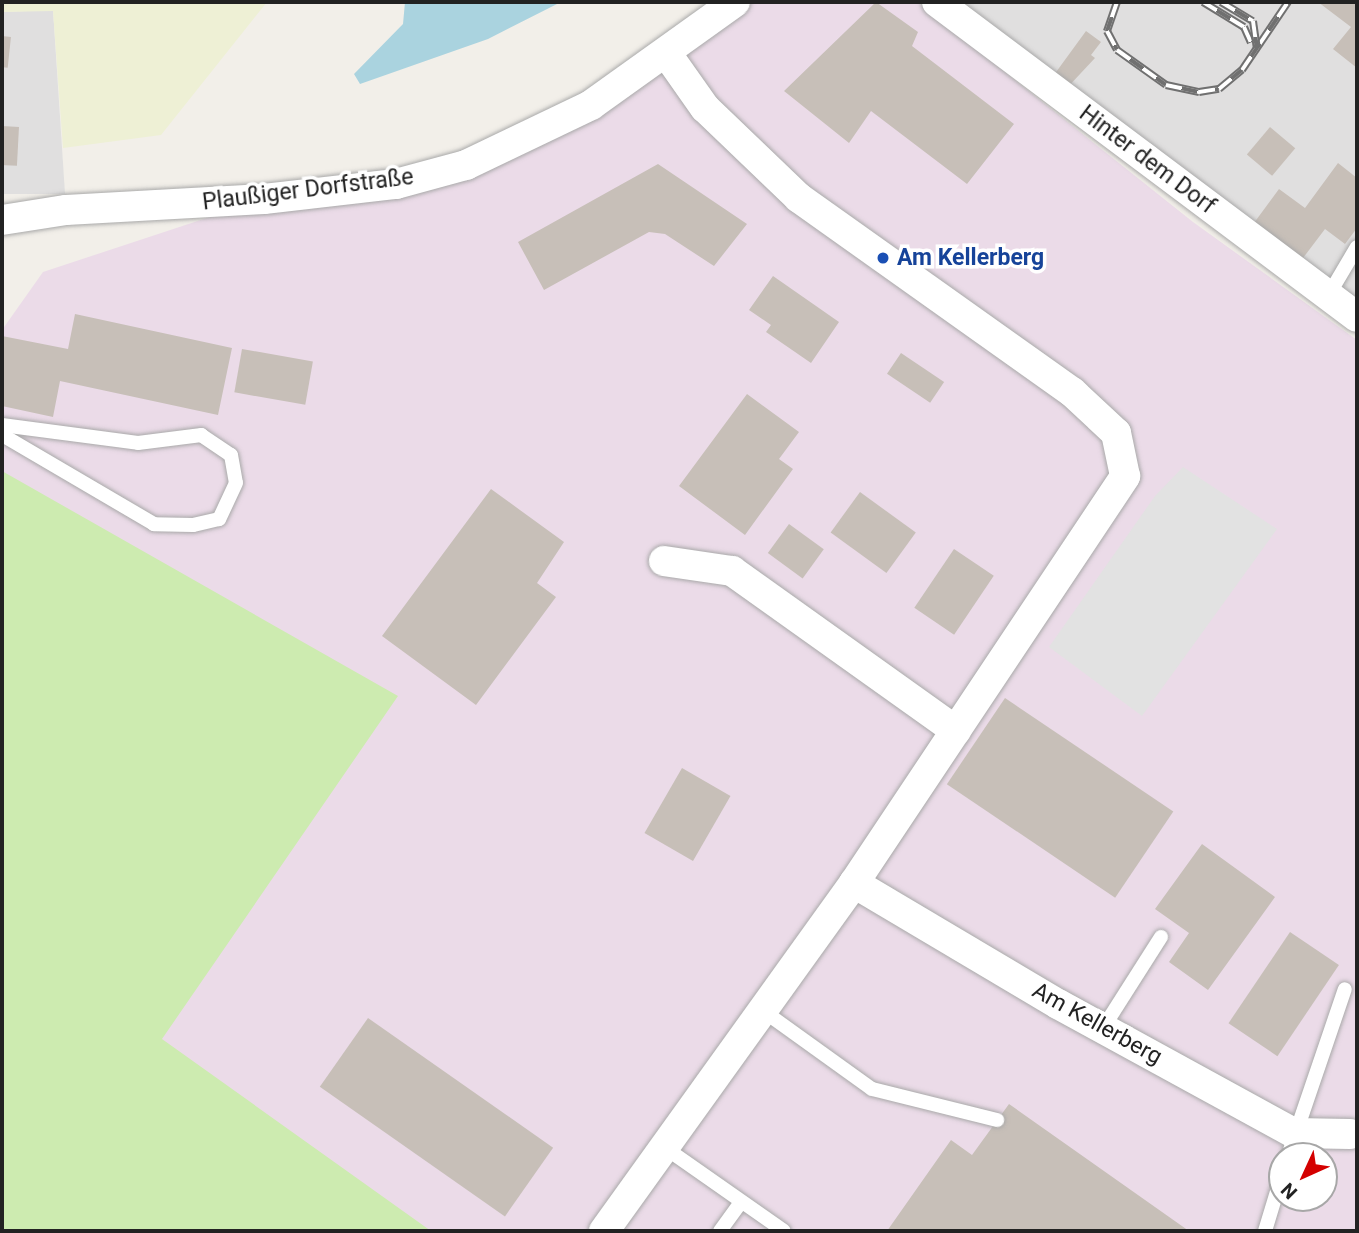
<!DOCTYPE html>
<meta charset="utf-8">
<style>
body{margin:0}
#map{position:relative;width:1359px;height:1233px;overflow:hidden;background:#f2efe9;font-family:Roboto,sans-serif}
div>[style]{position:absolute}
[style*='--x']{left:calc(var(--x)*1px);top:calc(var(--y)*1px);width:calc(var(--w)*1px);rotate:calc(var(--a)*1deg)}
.residential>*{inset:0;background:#e0dfdf}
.industrial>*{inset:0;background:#ebdbe8}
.farmland>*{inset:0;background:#eef0d5}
.grass>*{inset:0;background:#cdebb0}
.parking>*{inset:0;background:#e2e2e2}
.water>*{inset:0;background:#aad3df}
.building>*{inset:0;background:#c7bfb8;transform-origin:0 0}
.roads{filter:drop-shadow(0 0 2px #a9a9a9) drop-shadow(0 0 2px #a9a9a9)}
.lane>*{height:14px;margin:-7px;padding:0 7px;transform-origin:7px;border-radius:7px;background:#fff}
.street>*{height:30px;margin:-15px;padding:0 15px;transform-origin:15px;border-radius:15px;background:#fff}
.rail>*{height:8px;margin-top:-4px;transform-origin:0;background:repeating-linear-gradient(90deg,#fff 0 16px,#707070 0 32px);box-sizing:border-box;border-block:2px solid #707070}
.dots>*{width:19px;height:19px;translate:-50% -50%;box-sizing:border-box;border:4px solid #fff;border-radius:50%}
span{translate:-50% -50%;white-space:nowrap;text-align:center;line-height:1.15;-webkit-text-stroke:7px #fff;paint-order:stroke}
.street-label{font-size:23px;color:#222}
.transit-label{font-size:23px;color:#164399;font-weight:700}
.left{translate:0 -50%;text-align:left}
.frame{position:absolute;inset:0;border:4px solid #222;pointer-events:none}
.north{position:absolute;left:1268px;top:1142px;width:70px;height:70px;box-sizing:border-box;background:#fff;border:2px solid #a7a7a7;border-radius:50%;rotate:225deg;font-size:19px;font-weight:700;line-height:28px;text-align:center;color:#222}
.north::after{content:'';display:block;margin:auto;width:24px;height:32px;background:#d40000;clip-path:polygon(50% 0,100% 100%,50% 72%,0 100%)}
</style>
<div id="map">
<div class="residential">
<i style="clip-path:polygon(947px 2px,1357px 2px,1357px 304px)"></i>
<i style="clip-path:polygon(53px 10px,65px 194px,2px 194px,2px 12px)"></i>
</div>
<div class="industrial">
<i style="clip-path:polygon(evenodd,725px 2px,917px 2px,1193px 222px,1357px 340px,1357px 1231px,2px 1231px,2px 330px,43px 272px,264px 199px,396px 184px,532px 134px,725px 2px,1282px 1156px,1324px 1156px,1324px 1198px,1282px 1198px,1282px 1156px)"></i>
</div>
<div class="farmland">
<i style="clip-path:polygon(2px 2px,267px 2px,161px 135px,63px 148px,53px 11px,2px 12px)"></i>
</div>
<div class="grass">
<i style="clip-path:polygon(2px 471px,398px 696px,162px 1039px,431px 1231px,2px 1231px)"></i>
</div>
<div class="parking">
<i style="clip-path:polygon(1183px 467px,1277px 529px,1142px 716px,1049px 647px,1155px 496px)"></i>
</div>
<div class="water">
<i style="clip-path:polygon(405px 2px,561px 2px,488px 39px,360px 84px,354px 74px,403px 24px)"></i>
</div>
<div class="building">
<i style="clip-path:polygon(876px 2px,918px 32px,912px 46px,1014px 124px,967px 184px,871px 111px,849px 143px,784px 91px)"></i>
<i style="clip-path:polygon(1318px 2px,1357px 2px,1357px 68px,1333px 49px,1351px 27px)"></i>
<i style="clip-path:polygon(1086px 31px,1101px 42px,1091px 55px,1095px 58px,1066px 89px,1051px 79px)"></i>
<i style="left:2px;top:36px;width:9px;height:31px;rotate:6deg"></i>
<i style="left:2px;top:126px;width:17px;height:39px;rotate:3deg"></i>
<i style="left:1270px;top:127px;width:33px;height:36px;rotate:40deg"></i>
<i style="clip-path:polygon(1338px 163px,1357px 178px,1357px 228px,1345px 244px,1325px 229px,1300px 262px,1251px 227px,1279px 189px,1305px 208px)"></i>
<i style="clip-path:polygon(658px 164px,747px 224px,714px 266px,665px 234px,649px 232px,544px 290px,518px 242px)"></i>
<i style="clip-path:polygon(773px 276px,839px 322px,811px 363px,766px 332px,771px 325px,749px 310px)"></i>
<i style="clip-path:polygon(75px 314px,232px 348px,218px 415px,60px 381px,53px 417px,2px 406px,2px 336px,68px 349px)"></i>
<i style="left:242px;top:349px;width:72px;height:44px;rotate:10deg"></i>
<i style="left:901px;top:353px;width:52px;height:25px;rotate:34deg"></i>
<i style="clip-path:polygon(747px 394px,799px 432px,779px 459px,793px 469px,745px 535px,679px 486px)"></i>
<i style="clip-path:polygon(491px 489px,564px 542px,537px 583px,556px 597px,476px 705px,382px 636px)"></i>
<i style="left:860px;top:492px;width:69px;height:50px;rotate:36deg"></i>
<i style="left:789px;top:524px;width:43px;height:36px;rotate:36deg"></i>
<i style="left:954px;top:549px;width:48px;height:71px;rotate:34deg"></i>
<i style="left:1005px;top:698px;width:203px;height:104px;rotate:34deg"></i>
<i style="left:682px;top:768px;width:56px;height:75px;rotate:30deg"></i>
<i style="clip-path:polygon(1202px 844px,1275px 897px,1208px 990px,1169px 962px,1189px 933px,1155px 909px)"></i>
<i style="left:1290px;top:932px;width:59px;height:110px;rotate:34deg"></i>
<i style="left:368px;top:1018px;width:226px;height:84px;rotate:35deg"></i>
<i style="clip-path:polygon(1009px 1104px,1189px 1231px,887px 1231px,951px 1140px,972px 1155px)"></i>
</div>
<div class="roads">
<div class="lane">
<i style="--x:1328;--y:296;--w:57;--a:-59.4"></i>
<i style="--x:2;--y:425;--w:137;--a:7.5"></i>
<i style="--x:138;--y:443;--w:64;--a:-7.2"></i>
<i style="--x:201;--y:435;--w:36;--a:34"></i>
<i style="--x:231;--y:455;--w:28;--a:80"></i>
<i style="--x:236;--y:483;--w:40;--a:115"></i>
<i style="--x:219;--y:519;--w:27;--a:167"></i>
<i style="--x:193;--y:525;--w:39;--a:-179"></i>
<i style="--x:154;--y:524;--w:176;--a:-149.6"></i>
<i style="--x:762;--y:1010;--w:135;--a:35.7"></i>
<i style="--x:872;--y:1089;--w:129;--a:13.9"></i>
<i style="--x:1103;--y:1028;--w:108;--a:-57.5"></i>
<i style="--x:664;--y:1147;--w:146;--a:35"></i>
<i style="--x:1288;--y:1156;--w:176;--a:-71.2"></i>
<i style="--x:720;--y:1231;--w:36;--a:-54"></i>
<i style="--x:1265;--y:1231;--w:59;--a:-73.1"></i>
</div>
<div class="street">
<i style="--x:937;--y:2;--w:525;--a:36.87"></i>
<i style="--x:2;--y:220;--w:65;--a:-8.9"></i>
<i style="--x:66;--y:210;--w:198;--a:-3.2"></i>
<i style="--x:264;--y:199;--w:133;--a:-6.5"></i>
<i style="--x:396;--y:184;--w:73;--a:-15.2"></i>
<i style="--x:466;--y:165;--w:139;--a:-25.6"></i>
<i style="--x:591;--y:105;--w:177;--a:-35.6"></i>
<i style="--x:664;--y:561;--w:69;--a:8.4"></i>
<i style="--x:732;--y:571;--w:275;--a:35.5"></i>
<i style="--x:854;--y:883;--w:237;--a:30.7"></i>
<i style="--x:1058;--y:1004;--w:269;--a:28.7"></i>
<i style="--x:1294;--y:1133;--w:56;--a:1"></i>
<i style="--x:604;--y:1231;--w:428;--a:-54.3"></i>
<i style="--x:854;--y:883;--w:489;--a:-56.3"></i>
<i style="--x:1125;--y:476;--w:44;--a:-101.8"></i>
<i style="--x:1116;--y:433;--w:60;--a:-137"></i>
<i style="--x:1072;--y:392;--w:335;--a:-144.6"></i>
<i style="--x:799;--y:198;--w:130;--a:-136.2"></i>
<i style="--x:705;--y:108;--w:66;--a:-125.1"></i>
</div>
</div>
<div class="rail">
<i style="--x:1117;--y:2;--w:31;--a:109"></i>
<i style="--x:1107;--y:31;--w:21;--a:62"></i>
<i style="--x:1117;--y:50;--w:60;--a:35.5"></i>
<i style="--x:1166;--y:85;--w:34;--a:12"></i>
<i style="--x:1199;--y:92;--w:20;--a:-9"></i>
<i style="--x:1219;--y:89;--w:30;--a:-40"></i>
<i style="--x:1242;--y:70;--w:82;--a:-55.9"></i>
<i style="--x:1203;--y:2;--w:48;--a:31.4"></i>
<i style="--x:1244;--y:27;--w:17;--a:66"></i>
<i style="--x:1221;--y:2;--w:37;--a:31"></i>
<i style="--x:1253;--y:21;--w:27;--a:82"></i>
</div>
<div class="dots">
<i style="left:883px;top:258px;background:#1a4fb4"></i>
</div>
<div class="street-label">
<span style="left:1147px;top:160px;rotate:37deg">Hinter dem Dorf</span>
<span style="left:308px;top:190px;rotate:-7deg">Plaußiger Dorfstraße</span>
<span style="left:1097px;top:1024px;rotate:29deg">Am Kellerberg</span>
</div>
<div class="transit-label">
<span class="left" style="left:897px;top:258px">Am Kellerberg</span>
</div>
<div class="frame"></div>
<div class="north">N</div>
</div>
